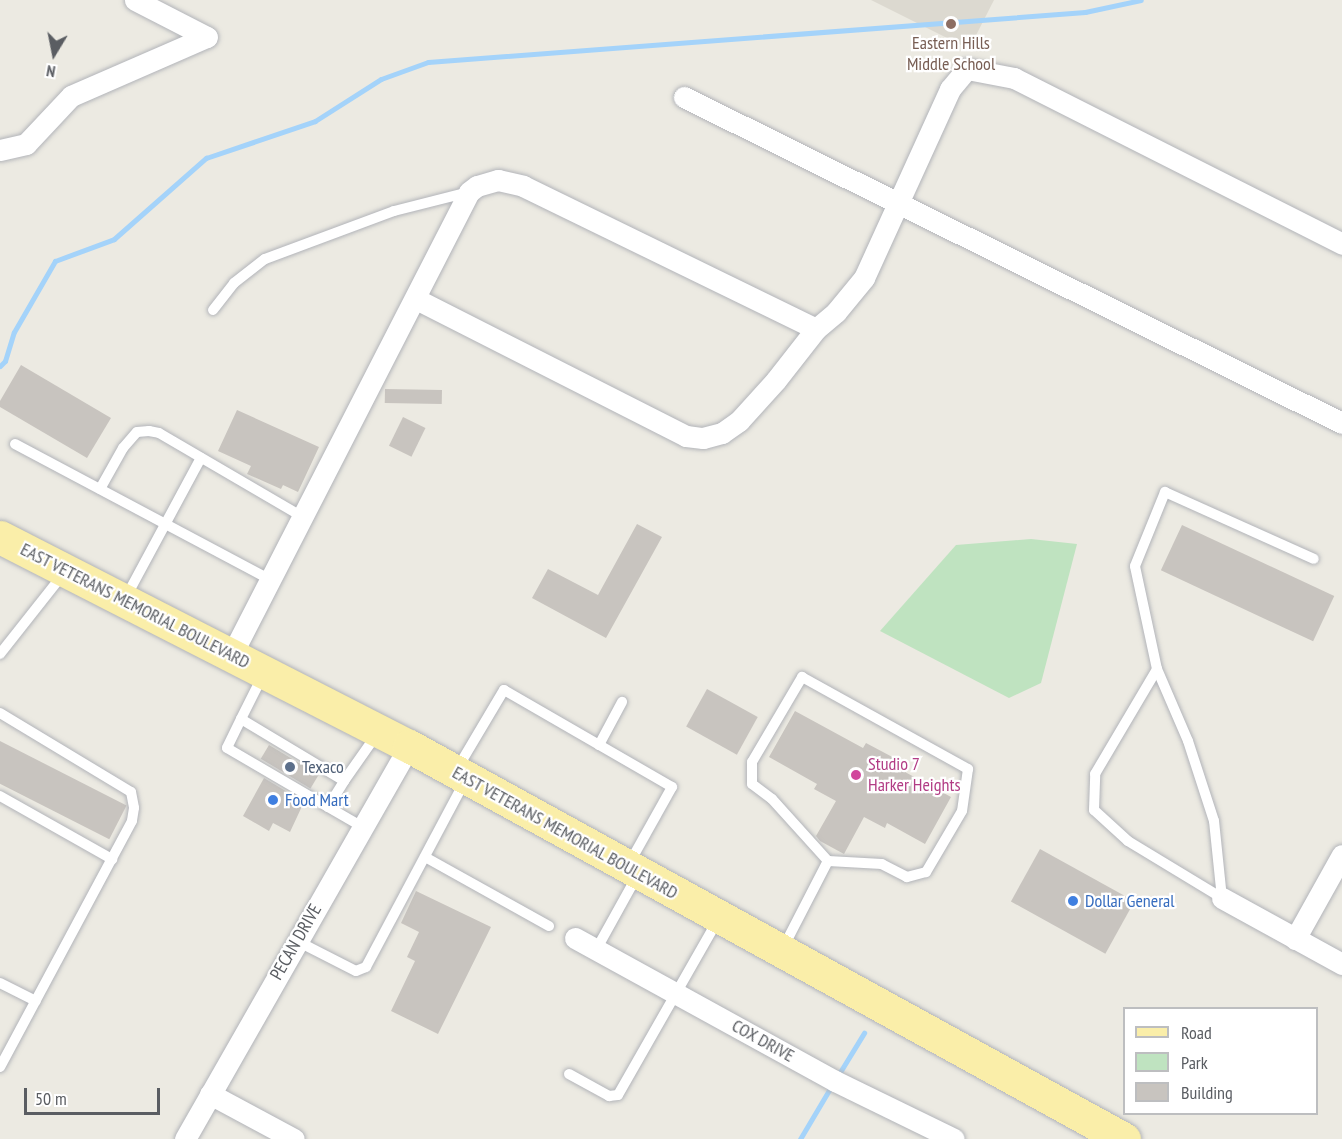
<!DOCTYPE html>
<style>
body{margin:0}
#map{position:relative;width:1342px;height:1139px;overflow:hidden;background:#eceae2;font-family:"PT Sans Narrow",sans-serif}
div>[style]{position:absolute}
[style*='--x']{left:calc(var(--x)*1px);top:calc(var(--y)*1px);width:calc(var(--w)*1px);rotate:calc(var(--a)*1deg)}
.education>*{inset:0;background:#dcd9d0}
.green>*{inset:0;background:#bfe3c0}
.stream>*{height:5px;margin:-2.5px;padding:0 2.5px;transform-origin:2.5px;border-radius:2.5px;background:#a4d3fa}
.building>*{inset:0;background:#c8c4bf;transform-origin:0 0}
.roads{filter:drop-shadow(0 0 2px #b2b4b9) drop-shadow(0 0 2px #b2b4b9)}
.service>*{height:10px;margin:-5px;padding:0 5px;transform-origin:5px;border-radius:5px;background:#fff}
.minor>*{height:21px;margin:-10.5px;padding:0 10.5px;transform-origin:10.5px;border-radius:10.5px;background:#fff}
.primary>*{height:33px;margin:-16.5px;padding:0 16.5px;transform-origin:16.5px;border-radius:16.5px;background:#faeea9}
.dots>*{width:16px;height:16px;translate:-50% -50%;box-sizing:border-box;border:3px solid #fff;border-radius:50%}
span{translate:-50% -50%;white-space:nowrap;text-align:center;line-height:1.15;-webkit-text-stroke:4.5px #fff;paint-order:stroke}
.education-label{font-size:18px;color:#785e54}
.street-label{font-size:18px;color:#5a5d62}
.hotel-label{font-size:18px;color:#b23c85}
.left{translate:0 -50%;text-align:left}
.service-label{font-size:18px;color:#4e5e75}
.shop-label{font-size:18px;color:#366cbe}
.legend{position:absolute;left:1123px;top:1007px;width:195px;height:108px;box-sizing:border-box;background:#fff;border:2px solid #bdbec0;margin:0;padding:8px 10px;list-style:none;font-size:18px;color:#5a5d62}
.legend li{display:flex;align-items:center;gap:12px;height:30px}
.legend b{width:30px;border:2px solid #bdbec0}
.north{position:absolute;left:24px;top:24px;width:60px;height:60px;-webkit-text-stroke:4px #fff;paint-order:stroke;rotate:190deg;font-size:16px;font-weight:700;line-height:24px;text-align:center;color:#5a5d62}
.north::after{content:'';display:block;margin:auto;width:21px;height:27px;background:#5a5d62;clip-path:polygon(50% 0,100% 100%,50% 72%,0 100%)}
.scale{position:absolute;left:24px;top:1088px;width:136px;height:27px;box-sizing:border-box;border:3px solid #5a5d62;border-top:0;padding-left:8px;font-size:18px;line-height:21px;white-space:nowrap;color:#5a5d62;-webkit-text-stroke:4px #fff;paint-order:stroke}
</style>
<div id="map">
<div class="education">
<i style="clip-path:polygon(871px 0,994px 0,969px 49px)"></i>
</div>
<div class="green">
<i style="clip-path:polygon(1031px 539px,1077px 544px,1041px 683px,1009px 698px,880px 631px,956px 545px)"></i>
</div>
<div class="stream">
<i style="--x:0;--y:366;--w:7;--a:-45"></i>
<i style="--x:5;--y:361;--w:30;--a:-73"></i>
<i style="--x:14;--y:332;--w:82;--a:-60"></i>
<i style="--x:55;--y:261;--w:63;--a:-20.4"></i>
<i style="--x:114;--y:239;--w:123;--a:-41.4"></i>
<i style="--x:206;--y:158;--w:115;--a:-18.7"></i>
<i style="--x:315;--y:121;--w:78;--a:-32.5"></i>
<i style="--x:381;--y:79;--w:50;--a:-19.9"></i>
<i style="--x:428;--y:62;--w:659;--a:-4.35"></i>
<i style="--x:1085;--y:12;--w:57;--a:-12.1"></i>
<i style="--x:837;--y:1077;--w:52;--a:-58.5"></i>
<i style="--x:800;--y:1139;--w:63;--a:-59.3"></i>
</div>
<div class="building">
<i style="clip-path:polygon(21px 365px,111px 418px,87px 458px,0 407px,0 401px)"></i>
<i style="left:385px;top:389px;width:57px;height:14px;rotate:1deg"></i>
<i style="clip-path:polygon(237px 410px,319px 447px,298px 492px,283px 485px,281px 489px,247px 474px,251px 466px,218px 451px)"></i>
<i style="left:403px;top:417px;width:25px;height:32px;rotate:26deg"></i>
<i style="clip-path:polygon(637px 524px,662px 537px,606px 638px,532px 598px,548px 569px,598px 595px)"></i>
<i style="left:1182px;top:525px;width:168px;height:50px;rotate:25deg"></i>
<i style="left:707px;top:689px;width:58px;height:43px;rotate:29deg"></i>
<i style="clip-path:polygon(795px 711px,863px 748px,866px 743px,898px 760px,894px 766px,951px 797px,925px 844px,887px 823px,885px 828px,864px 817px,844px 854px,820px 841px,816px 836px,836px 801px,814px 789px,817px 784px,769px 757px)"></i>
<i style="left:0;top:741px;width:142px;height:38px;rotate:27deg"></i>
<i style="left:269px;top:745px;width:58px;height:16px;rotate:31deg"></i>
<i style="clip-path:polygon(264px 778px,304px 802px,290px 832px,273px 823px,269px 831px,243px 816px)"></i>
<i style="left:1040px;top:849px;width:108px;height:60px;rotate:29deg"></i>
<i style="clip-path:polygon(416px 891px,491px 927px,438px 1034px,391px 1011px,415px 961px,407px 957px,419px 932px,401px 923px)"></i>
</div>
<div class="roads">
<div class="service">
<i style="--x:213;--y:310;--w:34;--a:-52"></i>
<i style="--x:234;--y:283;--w:39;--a:-38"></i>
<i style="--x:265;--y:259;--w:138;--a:-20.4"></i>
<i style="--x:394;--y:211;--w:77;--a:-14.2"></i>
<i style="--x:15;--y:444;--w:290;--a:28"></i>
<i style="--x:100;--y:489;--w:47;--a:-60.7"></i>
<i style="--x:123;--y:448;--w:21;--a:-49"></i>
<i style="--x:137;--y:432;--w:12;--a:-5"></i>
<i style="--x:149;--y:431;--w:10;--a:11"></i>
<i style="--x:159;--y:433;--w:167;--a:30.3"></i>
<i style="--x:126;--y:597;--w:158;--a:-61.7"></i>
<i style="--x:0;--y:654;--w:103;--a:-51.7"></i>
<i style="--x:1157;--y:669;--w:78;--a:66.7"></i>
<i style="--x:1188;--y:741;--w:84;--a:72"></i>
<i style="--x:1214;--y:821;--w:77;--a:84.1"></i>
<i style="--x:1222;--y:898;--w:110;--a:-148.8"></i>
<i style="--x:1128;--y:841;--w:46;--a:-137.6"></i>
<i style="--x:1094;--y:810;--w:36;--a:-88"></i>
<i style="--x:1095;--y:774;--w:122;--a:-59.4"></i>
<i style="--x:1157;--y:669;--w:105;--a:-102.1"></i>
<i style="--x:1135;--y:566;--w:80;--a:-67.9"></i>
<i style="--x:1165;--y:492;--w:163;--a:24.2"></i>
<i style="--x:263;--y:675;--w:49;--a:116.6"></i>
<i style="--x:241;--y:719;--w:120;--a:31"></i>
<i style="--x:344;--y:781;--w:57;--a:-54.9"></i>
<i style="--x:0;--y:713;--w:153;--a:31.1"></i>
<i style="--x:131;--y:792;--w:16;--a:79"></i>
<i style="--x:134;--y:808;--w:13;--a:99"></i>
<i style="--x:132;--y:821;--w:279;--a:118.2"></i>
<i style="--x:241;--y:719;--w:32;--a:116"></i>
<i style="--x:227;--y:748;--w:117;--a:30.3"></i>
<i style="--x:328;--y:807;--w:31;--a:-58"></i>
<i style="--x:599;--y:745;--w:49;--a:-61.9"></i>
<i style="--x:457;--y:769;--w:92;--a:-59.3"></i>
<i style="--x:504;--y:690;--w:194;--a:30"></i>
<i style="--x:672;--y:787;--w:88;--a:119.2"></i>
<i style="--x:0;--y:796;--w:129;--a:29.4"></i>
<i style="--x:328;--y:807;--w:39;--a:30"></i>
<i style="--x:425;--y:857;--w:142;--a:29.1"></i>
<i style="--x:297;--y:941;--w:66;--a:27"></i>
<i style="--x:356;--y:971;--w:11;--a:-22"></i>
<i style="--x:366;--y:967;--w:211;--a:-62"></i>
<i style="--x:783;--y:948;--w:98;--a:-62.7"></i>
<i style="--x:828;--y:861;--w:84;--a:-132.1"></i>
<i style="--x:772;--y:799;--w:25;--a:-143"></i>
<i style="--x:752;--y:784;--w:22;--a:-90"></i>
<i style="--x:752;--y:762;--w:99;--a:-59.5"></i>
<i style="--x:802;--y:677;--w:190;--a:29"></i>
<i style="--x:968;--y:769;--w:42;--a:98.1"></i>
<i style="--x:962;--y:811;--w:71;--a:120.5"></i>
<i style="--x:926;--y:872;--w:20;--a:165"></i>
<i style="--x:907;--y:877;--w:28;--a:-153"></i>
<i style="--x:882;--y:864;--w:54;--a:-176.8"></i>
<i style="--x:596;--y:950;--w:85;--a:-61"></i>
<i style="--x:0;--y:983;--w:40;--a:26.6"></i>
<i style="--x:569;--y:1074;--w:46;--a:28.8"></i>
<i style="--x:609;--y:1096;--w:9;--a:-6"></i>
<i style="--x:618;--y:1095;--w:202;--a:-60.3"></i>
</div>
<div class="minor">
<i style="--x:684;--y:97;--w:734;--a:26.36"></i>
<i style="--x:0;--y:150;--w:27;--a:-13"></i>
<i style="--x:26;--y:144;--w:66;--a:-46.8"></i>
<i style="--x:71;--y:96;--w:148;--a:-23.5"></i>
<i style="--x:207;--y:37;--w:81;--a:-152.8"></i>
<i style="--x:416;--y:299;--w:303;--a:26.9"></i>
<i style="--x:686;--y:436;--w:17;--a:7"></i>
<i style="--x:703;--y:438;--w:20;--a:-15"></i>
<i style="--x:722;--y:433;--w:21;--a:-35"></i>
<i style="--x:739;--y:421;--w:55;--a:-47.9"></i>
<i style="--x:776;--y:380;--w:65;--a:-51.9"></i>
<i style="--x:232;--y:654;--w:519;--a:-62.84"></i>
<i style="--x:469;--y:192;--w:10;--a:-37"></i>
<i style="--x:477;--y:186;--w:22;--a:-16"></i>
<i style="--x:498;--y:180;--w:26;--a:13"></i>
<i style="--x:523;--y:186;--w:326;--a:26"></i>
<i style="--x:816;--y:329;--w:26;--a:-40"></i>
<i style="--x:836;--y:312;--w:44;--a:-50.5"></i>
<i style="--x:864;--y:278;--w:208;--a:-65.5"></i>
<i style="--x:950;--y:89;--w:26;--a:-50"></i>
<i style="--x:967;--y:69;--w:48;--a:10.8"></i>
<i style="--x:1014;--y:78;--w:368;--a:26.8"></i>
<i style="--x:1222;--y:898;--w:137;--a:28.8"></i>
<i style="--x:575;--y:938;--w:297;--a:28.8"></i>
<i style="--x:835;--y:1081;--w:132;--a:26"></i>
<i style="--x:1295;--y:939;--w:96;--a:-60.8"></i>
<i style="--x:210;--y:1094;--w:95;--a:28.2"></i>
<i style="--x:185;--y:1139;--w:452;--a:-60.3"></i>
</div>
<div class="primary">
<i style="--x:0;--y:537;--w:459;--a:27.1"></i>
<i style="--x:409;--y:746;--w:816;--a:28.8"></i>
</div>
</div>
<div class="dots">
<i style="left:951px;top:24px;background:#8d6e63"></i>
<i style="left:290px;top:767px;background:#5c6f8a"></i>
<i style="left:856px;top:775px;background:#d1479c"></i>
<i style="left:273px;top:800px;background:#3f7fe0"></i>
<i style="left:1073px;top:901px;background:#3f7fe0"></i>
</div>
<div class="education-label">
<span style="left:951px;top:54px">Eastern Hills<br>Middle School</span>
</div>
<div class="street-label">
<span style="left:135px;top:606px;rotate:27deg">EAST VETERANS MEMORIAL BOULEVARD</span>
<span style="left:565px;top:833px;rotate:29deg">EAST VETERANS MEMORIAL BOULEVARD</span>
<span style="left:296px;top:942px;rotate:-60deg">PECAN DRIVE</span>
<span style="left:763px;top:1041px;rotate:29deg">COX DRIVE</span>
</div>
<div class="hotel-label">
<span class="left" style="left:868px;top:775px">Studio 7<br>Harker Heights</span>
</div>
<div class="service-label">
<span class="left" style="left:302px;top:767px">Texaco</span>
</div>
<div class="shop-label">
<span class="left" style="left:285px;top:800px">Food Mart</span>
<span class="left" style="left:1085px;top:901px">Dollar General</span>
</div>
<ul class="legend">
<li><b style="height:8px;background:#faeea9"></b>Road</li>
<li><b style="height:16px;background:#bfe3c0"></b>Park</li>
<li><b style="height:16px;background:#c8c4bf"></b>Building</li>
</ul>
<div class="north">N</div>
<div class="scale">50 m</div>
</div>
